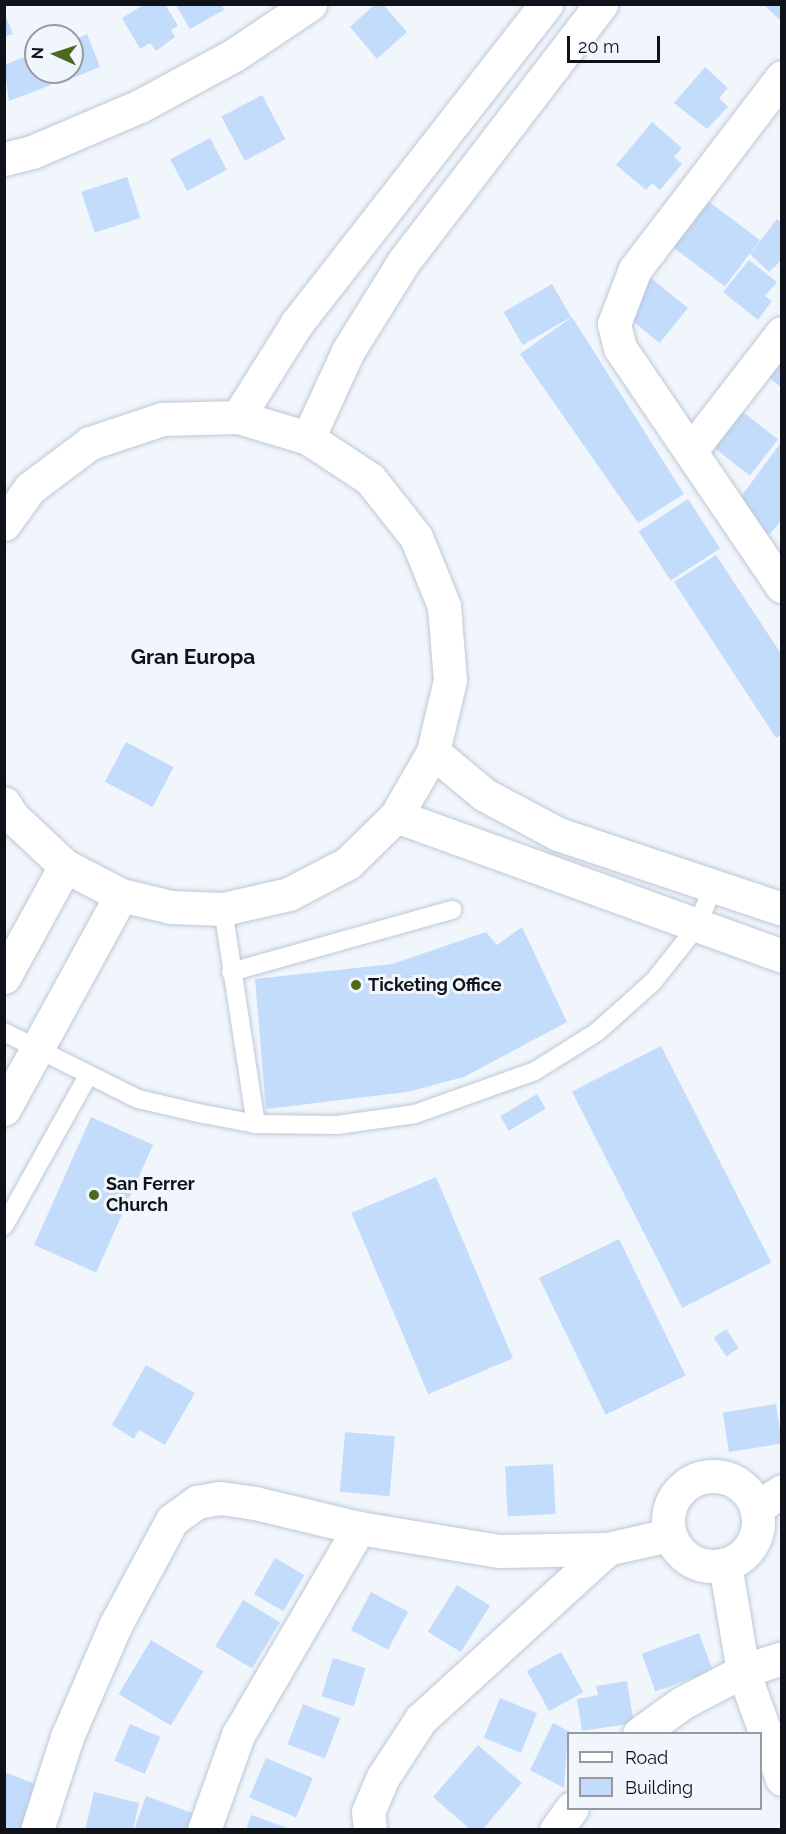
<!DOCTYPE html>
<style>
body{margin:0}
#map{position:relative;width:786px;height:1834px;overflow:hidden;background:#f1f6fc;font-family:Raleway,sans-serif}
div>[style]{position:absolute}
[style*='--x']{left:calc(var(--x)*1px);top:calc(var(--y)*1px);width:calc(var(--w)*1px);rotate:calc(var(--a)*1deg)}
.building>*{inset:0;background:#c4dcfc;transform-origin:0 0}
.roads{filter:drop-shadow(0 0 2px #bcc8d7) drop-shadow(0 0 2px #bcc8d7)}
.lane>*{height:18px;margin:-9px;padding:0 9px;transform-origin:9px;border-radius:9px;background:#fff}
.street>*{height:33px;margin:-16.5px;padding:0 16.5px;transform-origin:16.5px;border-radius:16.5px;background:#fff}
.street>.ring{margin:-16.5px;padding:0;box-sizing:content-box;background:none;border:33px solid #fff;border-radius:50%}
.dots>*{width:16px;height:16px;translate:-50% -50%;box-sizing:border-box;border:3px solid #f1f6fc;border-radius:50%}
span{translate:-50% -50%;white-space:nowrap;text-align:center;line-height:1.15;-webkit-text-stroke:6px #f1f6fc;paint-order:stroke}
.poi-label{font-size:18px;color:#0f1319;font-weight:700}
.left{translate:0 -50%;text-align:left}
.quarter-label{font-size:21px;color:#0f1319;font-weight:700}
.frame{position:absolute;inset:0;border:6px solid #0f1319;pointer-events:none}
.legend{position:absolute;left:567px;top:1732px;width:195px;height:78px;box-sizing:border-box;background:#f1f6fc;border:2px solid #979ba1;margin:0;padding:8px 10px;list-style:none;font-size:18px;color:#0f1319}
.legend li{display:flex;align-items:center;gap:12px;height:30px}
.legend b{width:30px;border:2px solid #979ba1}
.north{position:absolute;left:24px;top:24px;width:60px;height:60px;box-sizing:border-box;background:#f1f6fc;border:2px solid #979ba1;border-radius:50%;rotate:273deg;font-size:16px;font-weight:700;line-height:24px;text-align:center;color:#0f1319}
.north::after{content:'';display:block;margin:auto;width:21px;height:27px;background:#4c691d;clip-path:polygon(50% 0,100% 100%,50% 72%,0 100%)}
.scale{position:absolute;left:567px;top:36px;width:93px;height:27px;box-sizing:border-box;border:3px solid #0f1319;border-top:0;padding-left:8px;font-size:18px;line-height:21px;white-space:nowrap;color:#0f1319;-webkit-text-stroke:4px #f1f6fc;paint-order:stroke}
</style>
<div id="map">
<div class="building">
<i style="clip-path:polygon(145px 4px,165px 4px,178px 26px,171px 30px,175px 37px,156px 51px,150px 43px,140px 49px,122px 18px)"></i>
<i style="clip-path:polygon(175px 4px,221px 4px,224px 10px,190px 29px)"></i>
<i style="clip-path:polygon(375px 4px,383px 4px,407px 32px,377px 59px,350px 27px)"></i>
<i style="clip-path:polygon(763px 4px,782px 4px,782px 22px)"></i>
<i style="clip-path:polygon(4px 12px,13px 34px,4px 37px)"></i>
<i style="clip-path:polygon(87px 34px,100px 67px,61px 83px,57px 72px,72px 72px,72px 41px)"></i>
<i style="clip-path:polygon(36px 52px,36px 72px,46px 72px,51px 85px,9px 101px,4px 65px)"></i>
<i style="clip-path:polygon(705px 67px,728px 88px,719px 98px,728px 107px,707px 129px,674px 103px)"></i>
<i style="left:262px;top:95px;width:50px;height:46px;rotate:62deg"></i>
<i style="clip-path:polygon(652px 122px,682px 148px,674px 157px,682px 164px,660px 190px,652px 183px,646px 190px,616px 165px)"></i>
<i style="left:210px;top:138px;width:36px;height:45px;rotate:62deg"></i>
<i style="left:127px;top:177px;width:43px;height:48px;rotate:72deg"></i>
<i style="left:708px;top:201px;width:65px;height:58px;rotate:37deg"></i>
<i style="clip-path:polygon(777px 219px,782px 223px,782px 260px,769px 272px,750px 254px)"></i>
<i style="clip-path:polygon(749px 260px,777px 282px,765px 296px,772px 301px,758px 320px,723px 292px)"></i>
<i style="left:646px;top:274px;width:54px;height:45px;rotate:39deg"></i>
<i style="left:552px;top:284px;width:38px;height:56px;rotate:60deg"></i>
<i style="clip-path:polygon(572px 317px,684px 494px,638px 523px,520px 354px)"></i>
<i style="clip-path:polygon(782px 345px,782px 388px,761px 371px)"></i>
<i style="left:734px;top:405px;width:56px;height:46px;rotate:38deg"></i>
<i style="clip-path:polygon(782px 441px,782px 520px,769px 535px,734px 506px)"></i>
<i style="left:688px;top:499px;width:59px;height:59px;rotate:57deg"></i>
<i style="clip-path:polygon(716px 555px,782px 655px,782px 734px,776px 738px,674px 582px)"></i>
<i style="left:126px;top:742px;width:54px;height:45px;rotate:28deg"></i>
<i style="clip-path:polygon(522px 927px,567px 1022px,464px 1077px,407px 1092px,266px 1109px,255px 979px,392px 964px,486px 932px,497px 945px)"></i>
<i style="left:661px;top:1046px;width:243px;height:100px;rotate:63deg"></i>
<i style="left:537px;top:1094px;width:17px;height:43px;rotate:59deg"></i>
<i style="left:91px;top:1117px;width:68px;height:140px;rotate:24deg"></i>
<i style="left:436px;top:1177px;width:197px;height:92px;rotate:67deg"></i>
<i style="left:619px;top:1239px;width:152px;height:89px;rotate:64deg"></i>
<i style="left:726px;top:1329px;width:23px;height:15px;rotate:56deg"></i>
<i style="clip-path:polygon(146px 1365px,195px 1393px,165px 1445px,139px 1430px,134px 1439px,112px 1425px)"></i>
<i style="left:776px;top:1404px;width:40px;height:54px;rotate:81deg"></i>
<i style="left:345px;top:1432px;width:50px;height:60px;rotate:5deg"></i>
<i style="left:553px;top:1464px;width:50px;height:48px;rotate:87deg"></i>
<i style="left:275px;top:1558px;width:34px;height:42px;rotate:30deg"></i>
<i style="left:457px;top:1585px;width:39px;height:55px;rotate:32deg"></i>
<i style="left:371px;top:1592px;width:42px;height:43px;rotate:28deg"></i>
<i style="left:243px;top:1600px;width:43px;height:54px;rotate:31deg"></i>
<i style="left:699px;top:1633px;width:40px;height:61px;rotate:70deg"></i>
<i style="left:151px;top:1640px;width:61px;height:63px;rotate:31deg"></i>
<i style="left:561px;top:1652px;width:46px;height:39px;rotate:61deg"></i>
<i style="left:333px;top:1658px;width:34px;height:40px;rotate:17deg"></i>
<i style="clip-path:polygon(627px 1681px,634px 1723px,582px 1731px,577px 1699px,598px 1695px,596px 1686px)"></i>
<i style="left:500px;top:1698px;width:40px;height:43px;rotate:22deg"></i>
<i style="left:303px;top:1704px;width:40px;height:43px;rotate:21deg"></i>
<i style="clip-path:polygon(553px 1723px,574px 1734px,568px 1734px,564px 1788px,530px 1770px)"></i>
<i style="left:130px;top:1724px;width:33px;height:40px;rotate:23deg"></i>
<i style="clip-path:polygon(478px 1745px,522px 1783px,482px 1830px,471px 1830px,433px 1797px)"></i>
<i style="left:266px;top:1758px;width:51px;height:43px;rotate:23deg"></i>
<i style="clip-path:polygon(4px 1772px,41px 1786px,32px 1830px,4px 1830px)"></i>
<i style="clip-path:polygon(94px 1792px,139px 1803px,133px 1830px,85px 1830px)"></i>
<i style="clip-path:polygon(146px 1796px,195px 1814px,189px 1830px,134px 1830px)"></i>
<i style="clip-path:polygon(251px 1815px,291px 1829px,291px 1830px,246px 1830px)"></i>
</div>
<div class="roads">
<div class="lane">
<i style="--x:223;--y:909;--w:218;--a:81.3"></i>
<i style="--x:231;--y:972;--w:230;--a:-15.7"></i>
<i style="--x:4;--y:1032;--w:150;--a:26.6"></i>
<i style="--x:138;--y:1099;--w:62;--a:13.1"></i>
<i style="--x:198;--y:1113;--w:59;--a:10.7"></i>
<i style="--x:256;--y:1124;--w:81;--a:0.7"></i>
<i style="--x:337;--y:1125;--w:79;--a:-8"></i>
<i style="--x:415;--y:1114;--w:127;--a:-19.7"></i>
<i style="--x:535;--y:1071;--w:73;--a:-32.2"></i>
<i style="--x:597;--y:1032;--w:75;--a:-41.8"></i>
<i style="--x:653;--y:982;--w:69;--a:-51.5"></i>
<i style="--x:696;--y:928;--w:44;--a:-67.5"></i>
<i style="--x:4;--y:1226;--w:172;--a:-60.8"></i>
</div>
<div class="street">
<i style="--x:782;--y:77;--w:242;--a:127.4"></i>
<i style="--x:635;--y:269;--w:59;--a:110.9"></i>
<i style="--x:614;--y:324;--w:25;--a:76"></i>
<i style="--x:620;--y:348;--w:288;--a:55.8"></i>
<i style="--x:4;--y:159;--w:29;--a:-14"></i>
<i style="--x:32;--y:152;--w:117;--a:-23.1"></i>
<i style="--x:140;--y:106;--w:107;--a:-28.5"></i>
<i style="--x:234;--y:55;--w:92;--a:-33.9"></i>
<i style="--x:238;--y:417;--w:111;--a:-57.9"></i>
<i style="--x:297;--y:323;--w:405;--a:-52"></i>
<i style="--x:308;--y:438;--w:96;--a:-65.3"></i>
<i style="--x:348;--y:351;--w:106;--a:-58.1"></i>
<i style="--x:404;--y:261;--w:324;--a:-52.5"></i>
<i style="--x:692;--y:449;--w:147;--a:-52.2"></i>
<i style="--x:4;--y:524;--w:44;--a:-54.2"></i>
<i style="--x:30;--y:488;--w:75;--a:-36.9"></i>
<i style="--x:90;--y:443;--w:76;--a:-18.4"></i>
<i style="--x:162;--y:419;--w:76;--a:-1.5"></i>
<i style="--x:238;--y:417;--w:73;--a:16.7"></i>
<i style="--x:308;--y:438;--w:74;--a:33.5"></i>
<i style="--x:370;--y:479;--w:74;--a:51.6"></i>
<i style="--x:416;--y:537;--w:74;--a:67.9"></i>
<i style="--x:444;--y:606;--w:74;--a:85.4"></i>
<i style="--x:450;--y:680;--w:74;--a:103.3"></i>
<i style="--x:433;--y:752;--w:74;--a:120"></i>
<i style="--x:396;--y:816;--w:67;--a:135.6"></i>
<i style="--x:348;--y:863;--w:67;--a:152.3"></i>
<i style="--x:289;--y:894;--w:68;--a:167.2"></i>
<i style="--x:223;--y:909;--w:52;--a:-177.8"></i>
<i style="--x:171;--y:907;--w:51;--a:-166.5"></i>
<i style="--x:121;--y:895;--w:63;--a:-152.6"></i>
<i style="--x:65;--y:866;--w:73;--a:-136.7"></i>
<i style="--x:12;--y:816;--w:15;--a:-122"></i>
<i style="--x:433;--y:752;--w:67;--a:39.6"></i>
<i style="--x:485;--y:795;--w:83;--a:28.1"></i>
<i style="--x:558;--y:834;--w:236;--a:18.5"></i>
<i style="--x:396;--y:816;--w:411;--a:19.9"></i>
<i style="--x:4;--y:977;--w:127;--a:-61.2"></i>
<i style="--x:4;--y:1109;--w:244;--a:-61.3"></i>
<i class="ring" style="left:668px;top:1476px;width:57px;height:57px"></i>
<i style="--x:756;--y:1508;--w:31;--a:-33"></i>
<i style="--x:725;--y:1564;--w:109;--a:80.5"></i>
<i style="--x:743;--y:1671;--w:115;--a:70.1"></i>
<i style="--x:639;--y:1734;--w:53;--a:-35.8"></i>
<i style="--x:682;--y:1703;--w:69;--a:-27.7"></i>
<i style="--x:743;--y:1671;--w:41;--a:-18.4"></i>
<i style="--x:37;--y:1830;--w:98;--a:-72.1"></i>
<i style="--x:67;--y:1737;--w:123;--a:-66.6"></i>
<i style="--x:116;--y:1624;--w:118;--a:-61.7"></i>
<i style="--x:172;--y:1520;--w:31;--a:-36"></i>
<i style="--x:197;--y:1502;--w:23;--a:-10"></i>
<i style="--x:220;--y:1498;--w:35;--a:8"></i>
<i style="--x:255;--y:1503;--w:107;--a:13.5"></i>
<i style="--x:359;--y:1528;--w:142;--a:9.3"></i>
<i style="--x:499;--y:1551;--w:108;--a:-1.1"></i>
<i style="--x:607;--y:1549;--w:64;--a:-12.7"></i>
<i style="--x:204;--y:1830;--w:101;--a:-70.3"></i>
<i style="--x:238;--y:1735;--w:240;--a:-59.7"></i>
<i style="--x:370;--y:1830;--w:18;--a:-96"></i>
<i style="--x:368;--y:1812;--w:38;--a:-67"></i>
<i style="--x:383;--y:1777;--w:69;--a:-56.8"></i>
<i style="--x:421;--y:1719;--w:252;--a:-42.4"></i>
<i style="--x:556;--y:1830;--w:27;--a:-54"></i>
</div>
</div>
<div class="dots">
<i style="left:356px;top:985px;background:#4c691d"></i>
<i style="left:94px;top:1195px;background:#4c691d"></i>
</div>
<div class="poi-label">
<span class="left" style="left:368px;top:985px">Ticketing Office</span>
<span class="left" style="left:106px;top:1195px">San Ferrer<br>Church</span>
</div>
<div class="quarter-label">
<span style="left:193px;top:657px">Gran Europa</span>
</div>
<div class="frame"></div>
<ul class="legend">
<li><b style="height:8px;background:#fff"></b>Road</li>
<li><b style="height:16px;background:#c4dcfc"></b>Building</li>
</ul>
<div class="north">N</div>
<div class="scale">20 m</div>
</div>
